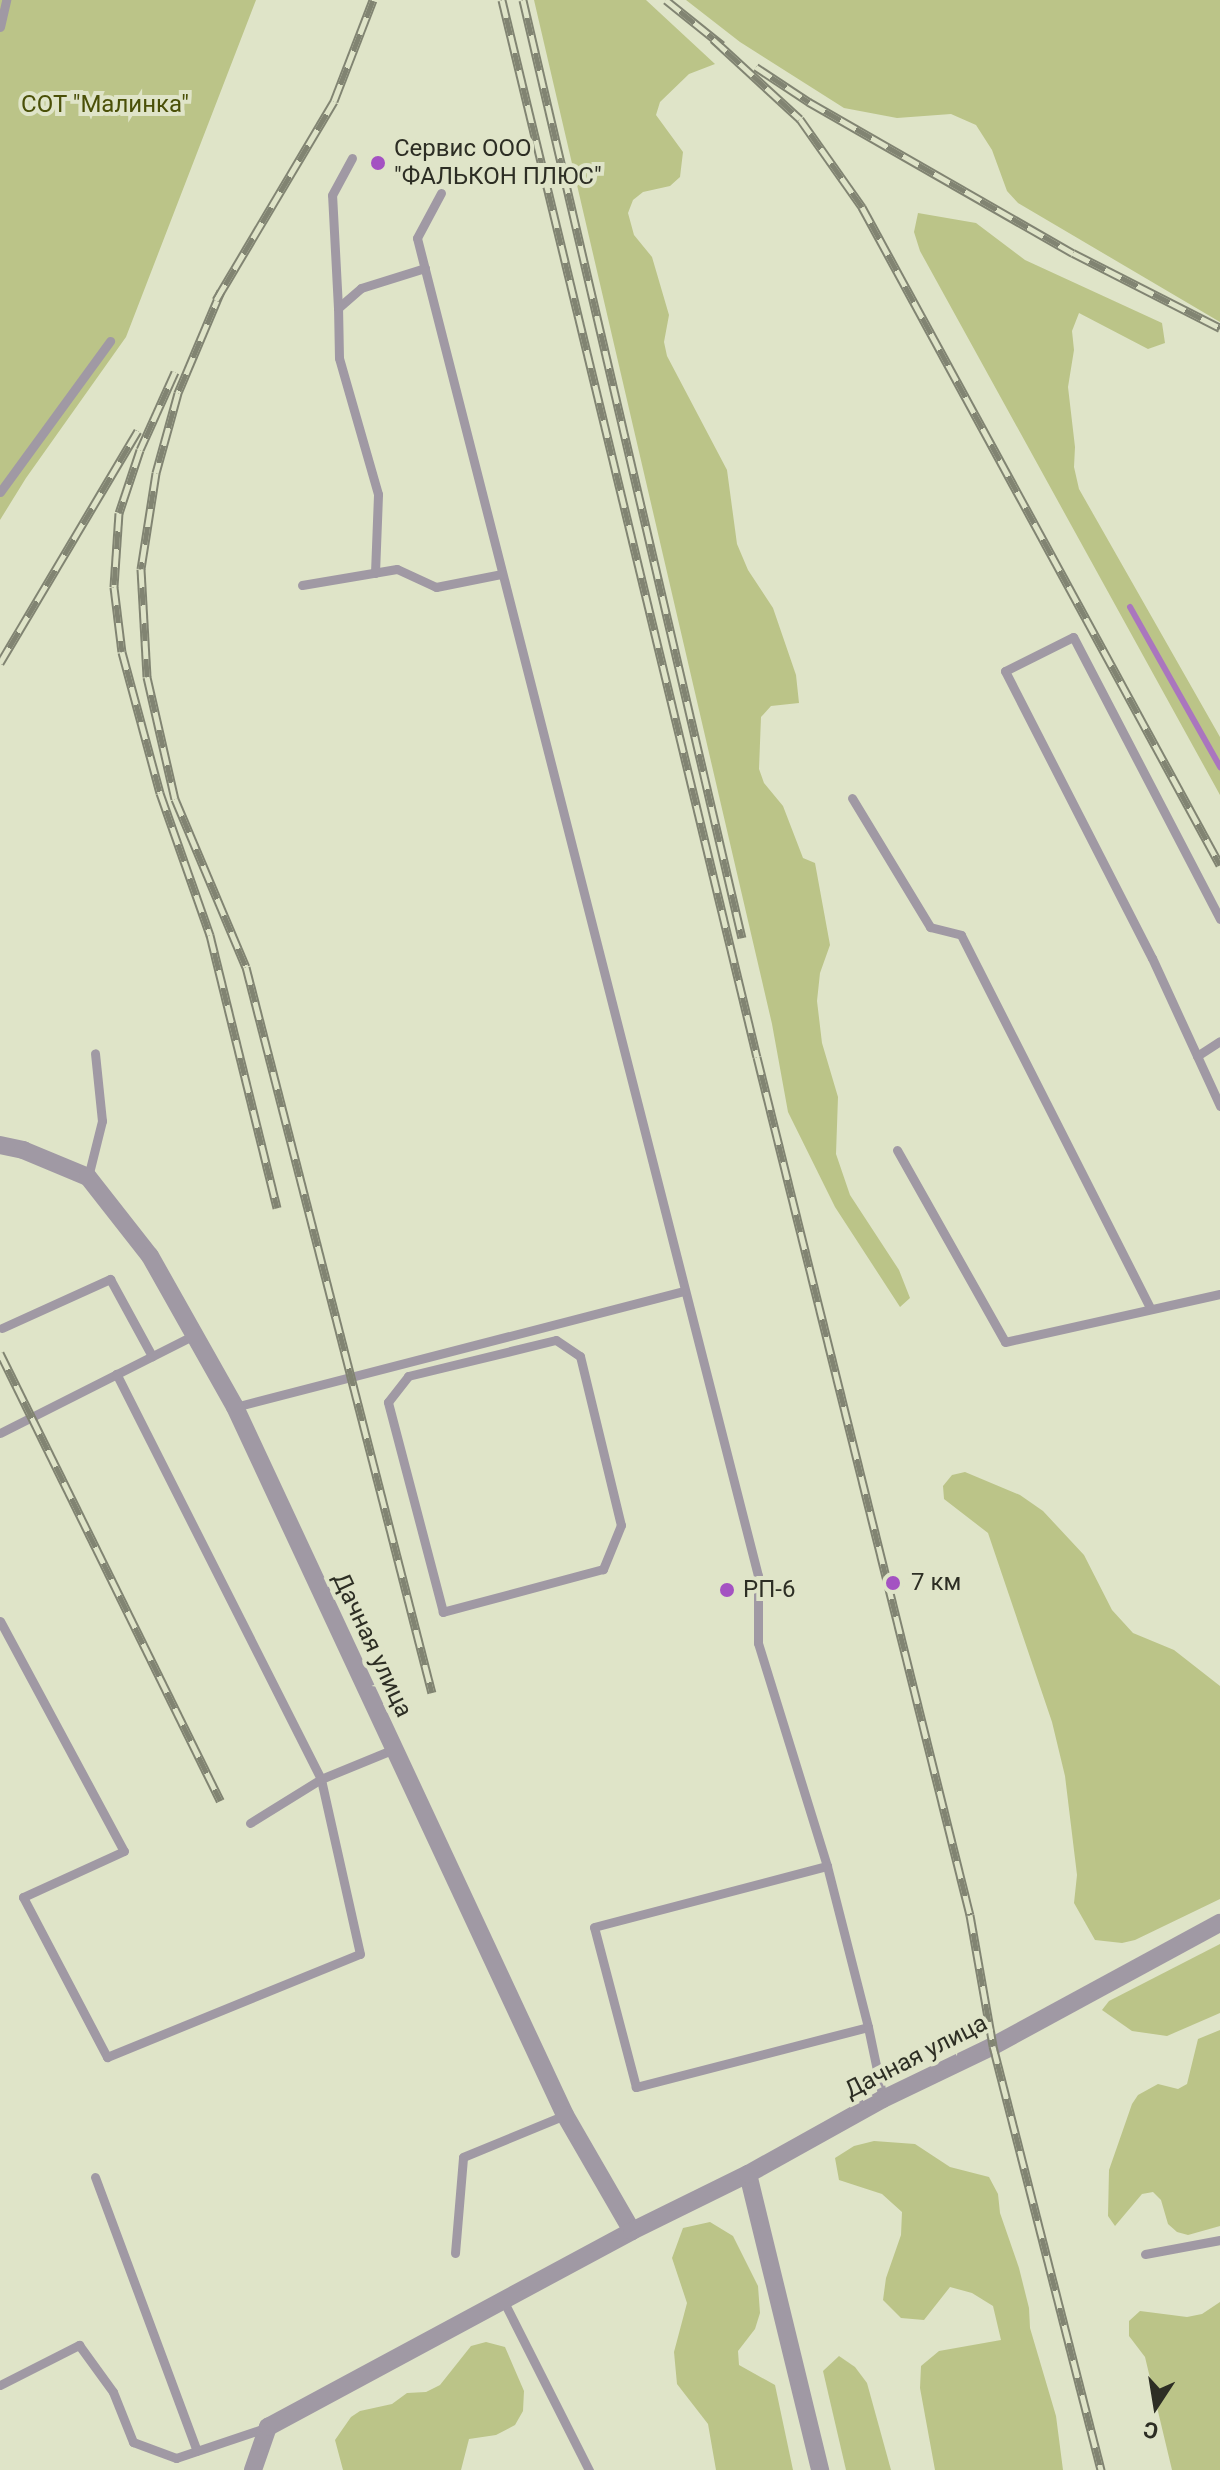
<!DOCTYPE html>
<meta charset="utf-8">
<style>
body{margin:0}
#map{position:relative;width:1220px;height:2470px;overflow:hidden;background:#dfe4c8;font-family:Roboto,sans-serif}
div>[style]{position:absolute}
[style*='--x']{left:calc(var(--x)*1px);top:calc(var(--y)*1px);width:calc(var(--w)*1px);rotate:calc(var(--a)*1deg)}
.green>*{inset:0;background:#bbc488}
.stream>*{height:6px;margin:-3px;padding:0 3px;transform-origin:3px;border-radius:3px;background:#aa76be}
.lane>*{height:9px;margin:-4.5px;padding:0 4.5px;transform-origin:4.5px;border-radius:4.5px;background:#a099a4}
.street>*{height:18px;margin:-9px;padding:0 9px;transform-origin:9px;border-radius:9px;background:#a099a4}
.rail>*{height:9px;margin-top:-4.5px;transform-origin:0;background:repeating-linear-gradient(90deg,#dfe4c8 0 18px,#818472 0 36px);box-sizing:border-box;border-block:2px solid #818472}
.dots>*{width:22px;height:22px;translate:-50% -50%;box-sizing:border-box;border:4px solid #dfe4c8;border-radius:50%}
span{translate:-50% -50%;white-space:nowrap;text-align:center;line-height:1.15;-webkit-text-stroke:8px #dfe4c8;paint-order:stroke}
.park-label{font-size:24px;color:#4a5008}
.poi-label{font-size:24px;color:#2d2e24}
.left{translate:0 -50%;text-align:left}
.street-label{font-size:24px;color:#2d2e24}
.north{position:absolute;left:1116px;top:2366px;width:80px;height:80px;-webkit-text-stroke:6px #dfe4c8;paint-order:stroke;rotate:192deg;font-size:22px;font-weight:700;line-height:32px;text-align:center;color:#2d2e24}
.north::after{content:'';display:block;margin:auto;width:28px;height:36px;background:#2d2e24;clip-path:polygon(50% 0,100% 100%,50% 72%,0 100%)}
</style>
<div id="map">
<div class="green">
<i style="clip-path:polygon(0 0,256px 0,126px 337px,26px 478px,0 520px)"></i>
<i style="clip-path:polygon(534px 0,646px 0,715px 64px,689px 74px,660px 102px,656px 115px,683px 152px,680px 177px,670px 186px,643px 192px,633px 200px,628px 213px,634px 235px,652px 257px,669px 315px,664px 342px,667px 356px,727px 470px,737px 544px,748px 570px,773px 608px,796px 675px,799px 703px,771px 706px,761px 717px,759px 769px,764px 783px,783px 806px,803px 858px,815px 863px,830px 945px,820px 973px,817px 1001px,822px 1043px,838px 1097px,836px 1154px,850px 1195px,899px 1270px,910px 1298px,900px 1307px,835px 1207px,788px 1112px,772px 1024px)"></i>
<i style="clip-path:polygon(686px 0,1220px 0,1220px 322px,1018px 203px,1007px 191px,992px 150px,976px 125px,951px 114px,897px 118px,844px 108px,740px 42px)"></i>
<i style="clip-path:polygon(918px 213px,976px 223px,1025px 260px,1162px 323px,1165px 343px,1148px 349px,1079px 313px,1072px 331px,1074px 350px,1068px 387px,1075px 447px,1074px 467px,1079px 489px,1220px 737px,1220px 795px,920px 251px,914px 232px)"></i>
<i style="clip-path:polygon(965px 1472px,1020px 1495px,1043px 1511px,1084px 1555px,1112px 1610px,1133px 1633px,1174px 1650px,1220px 1686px,1220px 1899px,1135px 1940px,1122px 1943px,1095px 1940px,1074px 1903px,1077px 1875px,1065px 1776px,1052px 1722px,988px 1533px,944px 1499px,943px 1486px,952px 1475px)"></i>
<i style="clip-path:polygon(1220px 1944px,1220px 2013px,1167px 2036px,1132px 2031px,1102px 2010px,1109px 2001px)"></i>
<i style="clip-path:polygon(1220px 2030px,1220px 2226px,1188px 2235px,1177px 2232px,1168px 2224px,1161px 2200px,1153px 2192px,1142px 2194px,1115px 2226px,1108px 2216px,1109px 2170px,1132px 2104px,1138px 2095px,1158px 2084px,1178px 2089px,1187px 2084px,1198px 2039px)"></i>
<i style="clip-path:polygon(874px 2141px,915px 2144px,950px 2167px,989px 2177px,998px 2194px,1000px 2213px,1019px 2268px,1029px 2308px,1030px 2328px,1056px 2416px,1063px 2470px,935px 2470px,920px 2388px,921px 2366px,939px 2351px,1001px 2340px,993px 2306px,972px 2293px,950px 2287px,924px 2320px,901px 2318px,883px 2300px,886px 2278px,901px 2235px,902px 2212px,882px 2194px,839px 2180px,835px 2158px,854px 2146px)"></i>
<i style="clip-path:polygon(710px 2222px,733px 2236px,758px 2286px,760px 2313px,755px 2329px,738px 2351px,739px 2365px,775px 2385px,793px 2470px,716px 2470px,708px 2424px,677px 2384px,674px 2352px,687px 2303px,672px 2258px,683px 2228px)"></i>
<i style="clip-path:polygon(1220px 2302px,1220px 2470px,1172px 2470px,1145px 2357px,1129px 2336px,1129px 2321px,1140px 2311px,1187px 2317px,1202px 2314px)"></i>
<i style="clip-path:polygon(486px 2342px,505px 2347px,524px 2391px,523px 2411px,515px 2425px,496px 2435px,469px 2439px,461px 2470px,343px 2470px,335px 2440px,351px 2417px,360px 2411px,392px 2404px,407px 2393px,426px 2392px,440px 2385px,471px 2346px)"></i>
<i style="clip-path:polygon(839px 2356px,855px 2367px,867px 2383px,891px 2470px,846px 2470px,823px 2371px)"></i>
</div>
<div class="stream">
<i style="--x:1130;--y:607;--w:184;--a:60.6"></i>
</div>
<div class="lane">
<i style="--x:0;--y:27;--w:28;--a:-77"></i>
<i style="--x:441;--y:193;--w:51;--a:118.1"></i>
<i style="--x:417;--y:238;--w:1381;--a:75.7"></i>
<i style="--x:758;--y:1576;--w:67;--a:90"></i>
<i style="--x:758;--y:1643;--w:233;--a:72.8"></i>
<i style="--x:338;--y:308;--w:113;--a:-93"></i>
<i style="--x:332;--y:195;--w:42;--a:-61.6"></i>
<i style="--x:0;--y:492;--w:187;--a:-53.9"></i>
<i style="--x:375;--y:573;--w:79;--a:-87.8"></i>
<i style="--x:378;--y:494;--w:141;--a:-106"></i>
<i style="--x:339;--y:358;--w:50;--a:-91.1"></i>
<i style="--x:338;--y:308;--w:30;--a:-41"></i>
<i style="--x:361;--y:288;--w:67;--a:-17.4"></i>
<i style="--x:302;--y:585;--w:96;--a:-9.6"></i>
<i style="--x:397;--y:569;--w:43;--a:24.8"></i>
<i style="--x:436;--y:587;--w:66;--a:-11.3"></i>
<i style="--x:852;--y:798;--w:151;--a:58.8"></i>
<i style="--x:930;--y:927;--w:32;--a:14"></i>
<i style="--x:961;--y:935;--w:419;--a:63.1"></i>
<i style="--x:1220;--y:919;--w:318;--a:-117.5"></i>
<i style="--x:1073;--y:637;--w:76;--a:153.4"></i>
<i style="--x:1005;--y:671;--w:322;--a:62.9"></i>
<i style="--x:1152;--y:958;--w:163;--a:65.3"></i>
<i style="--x:1197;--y:1056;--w:27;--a:-33"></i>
<i style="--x:897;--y:1150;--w:220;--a:60.6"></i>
<i style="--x:1005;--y:1342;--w:220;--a:-12.6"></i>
<i style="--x:88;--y:1177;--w:58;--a:-76"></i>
<i style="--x:102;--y:1121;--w:68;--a:-95.9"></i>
<i style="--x:2;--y:1328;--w:119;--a:-24.4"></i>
<i style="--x:110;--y:1279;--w:88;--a:61.4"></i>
<i style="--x:556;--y:1340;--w:29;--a:34"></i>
<i style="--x:580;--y:1356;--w:174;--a:76.4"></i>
<i style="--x:621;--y:1525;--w:48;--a:112.2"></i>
<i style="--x:603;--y:1569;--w:166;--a:165"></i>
<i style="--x:443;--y:1612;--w:217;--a:-104.7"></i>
<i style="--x:388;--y:1402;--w:33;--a:-52"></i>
<i style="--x:408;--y:1376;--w:152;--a:-13.7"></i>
<i style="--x:235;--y:1407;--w:464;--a:-14.5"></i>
<i style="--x:0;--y:1433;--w:217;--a:-26.8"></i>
<i style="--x:0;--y:1621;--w:261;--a:61.7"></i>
<i style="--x:124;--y:1851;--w:111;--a:155.5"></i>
<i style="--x:23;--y:1897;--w:181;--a:62.3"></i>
<i style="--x:107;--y:2057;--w:273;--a:-22.2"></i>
<i style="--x:360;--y:1954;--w:179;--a:-102.6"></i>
<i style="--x:321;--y:1779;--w:454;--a:-116.8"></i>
<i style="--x:250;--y:1823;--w:84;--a:-31.8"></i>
<i style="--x:321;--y:1779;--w:79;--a:-22.3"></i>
<i style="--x:868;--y:2027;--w:240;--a:165.5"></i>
<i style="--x:636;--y:2087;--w:165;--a:-104.7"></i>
<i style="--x:594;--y:1927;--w:241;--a:-14.7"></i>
<i style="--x:827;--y:1866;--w:166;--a:75.7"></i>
<i style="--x:868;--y:2027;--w:74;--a:78.2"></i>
<i style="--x:95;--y:2177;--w:292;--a:69.6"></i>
<i style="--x:455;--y:2253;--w:96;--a:-85.2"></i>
<i style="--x:463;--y:2157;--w:110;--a:-22.4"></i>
<i style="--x:1145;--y:2254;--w:76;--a:-10.6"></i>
<i style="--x:503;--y:2300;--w:191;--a:63.2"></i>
<i style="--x:0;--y:2385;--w:89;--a:-26.9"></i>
<i style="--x:79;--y:2345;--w:58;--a:54.1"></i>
<i style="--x:113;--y:2392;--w:54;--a:68.2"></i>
<i style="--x:133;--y:2442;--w:46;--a:20.4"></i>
<i style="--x:176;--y:2458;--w:97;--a:-18.6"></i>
</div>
<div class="street">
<i style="--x:0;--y:1145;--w:24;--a:12"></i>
<i style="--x:23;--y:1150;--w:70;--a:22.6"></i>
<i style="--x:88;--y:1177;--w:100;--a:51.9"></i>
<i style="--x:150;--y:1256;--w:173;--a:60.6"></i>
<i style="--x:235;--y:1407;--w:781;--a:65.01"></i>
<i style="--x:565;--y:2115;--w:134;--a:60"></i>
<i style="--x:748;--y:2174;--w:305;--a:76.3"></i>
<i style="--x:253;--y:2470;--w:46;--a:-70.8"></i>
<i style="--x:268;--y:2427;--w:413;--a:-28.3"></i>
<i style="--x:632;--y:2231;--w:129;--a:-26.2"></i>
<i style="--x:748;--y:2174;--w:154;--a:-29.1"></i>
<i style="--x:883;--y:2099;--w:122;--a:-25.7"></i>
<i style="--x:993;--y:2046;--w:258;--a:-28.5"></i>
</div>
<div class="rail">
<i style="--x:502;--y:0;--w:1087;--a:76.44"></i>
<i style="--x:757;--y:1057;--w:884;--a:76.06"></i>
<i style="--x:970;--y:1915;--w:133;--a:80"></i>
<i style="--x:993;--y:2046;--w:438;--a:75.7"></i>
<i style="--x:523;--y:0;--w:963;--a:76.86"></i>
<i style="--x:666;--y:0;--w:72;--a:38.8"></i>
<i style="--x:713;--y:39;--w:118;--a:42.6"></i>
<i style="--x:800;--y:119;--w:108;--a:54.8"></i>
<i style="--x:862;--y:207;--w:749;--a:61.45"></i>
<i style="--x:756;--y:67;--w:64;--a:33.4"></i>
<i style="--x:809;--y:102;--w:304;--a:29.8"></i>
<i style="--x:1073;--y:253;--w:165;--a:27"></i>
<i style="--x:221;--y:291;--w:111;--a:112.9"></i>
<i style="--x:178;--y:393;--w:83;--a:105.4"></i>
<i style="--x:156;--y:473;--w:97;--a:98.9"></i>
<i style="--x:141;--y:569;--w:108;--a:86.8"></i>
<i style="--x:147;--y:677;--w:125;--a:77.1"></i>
<i style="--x:175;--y:799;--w:182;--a:67.1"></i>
<i style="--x:246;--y:967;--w:749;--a:75.63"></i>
<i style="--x:216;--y:300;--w:231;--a:-59.3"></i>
<i style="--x:334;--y:101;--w:108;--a:-68.9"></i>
<i style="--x:175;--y:372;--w:85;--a:114.2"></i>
<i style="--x:140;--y:450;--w:66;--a:108.4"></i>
<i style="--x:119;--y:513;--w:74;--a:93.9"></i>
<i style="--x:114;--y:587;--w:65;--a:83"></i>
<i style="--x:122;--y:652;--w:146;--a:74.9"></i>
<i style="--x:160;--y:793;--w:151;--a:70.6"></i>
<i style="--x:210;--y:935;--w:281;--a:76.2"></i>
<i style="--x:0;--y:663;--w:270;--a:-59.3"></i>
<i style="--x:0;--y:1353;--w:499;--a:63.8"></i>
</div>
<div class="dots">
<i style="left:378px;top:163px;background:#a452c2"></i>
<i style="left:893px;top:1583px;background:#a452c2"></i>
<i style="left:727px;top:1590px;background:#a452c2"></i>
</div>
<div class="park-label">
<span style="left:105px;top:105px">СОТ "Малинка"</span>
</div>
<div class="poi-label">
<span class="left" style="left:394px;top:163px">Сервис ООО<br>"ФАЛЬКОН ПЛЮС"</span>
<span class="left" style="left:911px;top:1583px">7 км</span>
<span class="left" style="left:743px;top:1590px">РП-6</span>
</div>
<div class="street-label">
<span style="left:372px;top:1645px;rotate:65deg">Дачная улица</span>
<span style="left:916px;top:2057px;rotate:-27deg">Дачная улица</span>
</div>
<div class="north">С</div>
</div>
